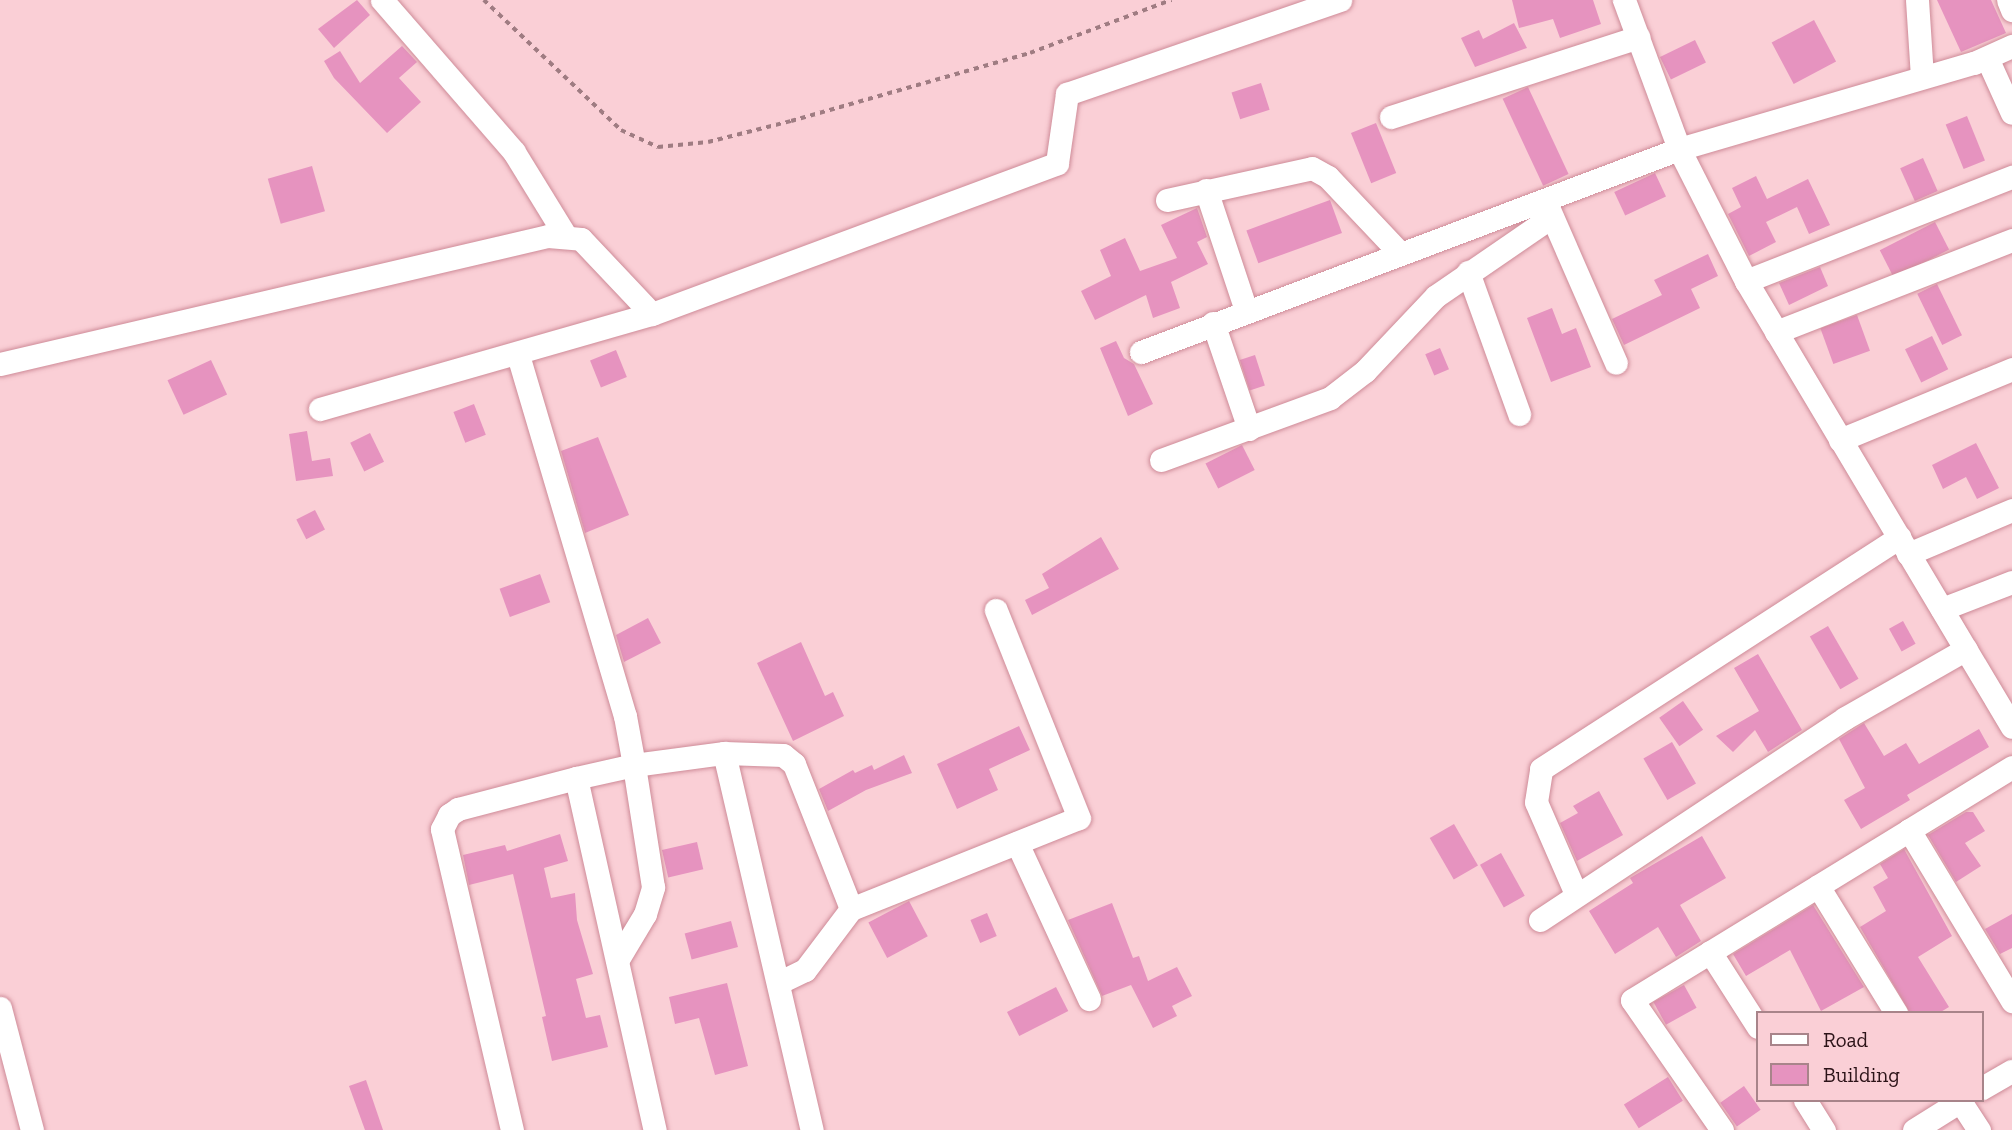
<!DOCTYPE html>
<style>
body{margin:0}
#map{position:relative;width:2012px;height:1130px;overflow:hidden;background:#facfd6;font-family:"Zilla Slab",serif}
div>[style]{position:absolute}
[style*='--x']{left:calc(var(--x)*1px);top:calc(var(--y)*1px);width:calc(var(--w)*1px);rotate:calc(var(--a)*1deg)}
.building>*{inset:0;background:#e693bf;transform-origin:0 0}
.path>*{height:3.5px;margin-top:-1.75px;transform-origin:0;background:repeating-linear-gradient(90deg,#9f7c82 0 5px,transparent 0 10px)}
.roads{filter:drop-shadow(0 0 2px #ce8b98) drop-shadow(0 0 2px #ce8b98)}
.minor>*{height:23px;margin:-11.5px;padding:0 11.5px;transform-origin:11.5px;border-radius:11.5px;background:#fff}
span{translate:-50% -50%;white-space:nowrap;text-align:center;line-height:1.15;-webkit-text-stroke:7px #facfd6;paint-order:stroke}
.legend{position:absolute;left:1756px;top:1011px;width:228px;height:91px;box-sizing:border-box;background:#facfd6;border:2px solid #a8848a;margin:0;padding:9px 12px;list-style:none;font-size:21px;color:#2c1318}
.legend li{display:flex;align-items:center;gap:14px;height:35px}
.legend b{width:35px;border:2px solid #a8848a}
</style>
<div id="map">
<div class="building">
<i style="clip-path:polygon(357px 0,370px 15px,334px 48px,318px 29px)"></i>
<i style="clip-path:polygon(1512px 0,1593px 0,1601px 24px,1560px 38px,1553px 19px,1519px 28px)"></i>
<i style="clip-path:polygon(1937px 0,1991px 0,2006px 33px,1961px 52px)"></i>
<i style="left:1814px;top:20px;width:47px;height:48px;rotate:62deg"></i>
<i style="clip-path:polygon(1514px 23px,1527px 48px,1475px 67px,1461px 38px,1479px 30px,1483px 39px)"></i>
<i style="left:1695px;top:40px;width:25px;height:39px;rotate:64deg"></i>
<i style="clip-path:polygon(402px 46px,417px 62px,399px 78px,421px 102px,387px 133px,334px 78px,324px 61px,340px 51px,360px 83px)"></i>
<i style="left:1261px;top:83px;width:28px;height:31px;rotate:72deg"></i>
<i style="left:1528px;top:87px;width:96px;height:28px;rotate:65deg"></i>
<i style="left:1967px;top:116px;width:48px;height:23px;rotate:68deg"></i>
<i style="left:1376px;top:123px;width:54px;height:27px;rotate:68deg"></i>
<i style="left:1923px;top:158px;width:36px;height:25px;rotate:66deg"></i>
<i style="left:312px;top:166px;width:47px;height:46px;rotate:74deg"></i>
<i style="left:1655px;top:173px;width:26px;height:45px;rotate:65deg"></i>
<i style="clip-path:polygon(1756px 176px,1767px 199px,1808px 179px,1830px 225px,1809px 234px,1797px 207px,1766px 222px,1776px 242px,1749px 256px,1728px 214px,1741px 207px,1732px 188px)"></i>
<i style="left:1330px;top:200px;width:35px;height:89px;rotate:70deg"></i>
<i style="clip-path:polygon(1197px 208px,1207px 237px,1197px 242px,1208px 264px,1171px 282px,1180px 308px,1153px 318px,1146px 295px,1095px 320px,1081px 291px,1111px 276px,1100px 250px,1125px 238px,1140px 271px,1177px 258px,1161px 225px)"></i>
<i style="left:1935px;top:222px;width:31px;height:62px;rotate:63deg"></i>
<i style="clip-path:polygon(1708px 254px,1718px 276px,1691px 289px,1700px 308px,1624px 345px,1612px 319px,1662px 295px,1654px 280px)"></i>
<i style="clip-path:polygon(1820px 267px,1828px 286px,1789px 305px,1779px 283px)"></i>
<i style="left:1937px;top:284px;width:57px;height:22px;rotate:64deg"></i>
<i style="clip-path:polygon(1552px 308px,1562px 334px,1576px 328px,1591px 367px,1551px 382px,1527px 318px)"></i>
<i style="left:1857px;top:315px;width:38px;height:39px;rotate:70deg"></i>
<i style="left:1932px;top:336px;width:37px;height:30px;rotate:64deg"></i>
<i style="clip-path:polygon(1116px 341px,1124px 358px,1134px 364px,1153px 404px,1128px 416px,1100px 348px)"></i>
<i style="left:1440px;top:348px;width:23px;height:16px;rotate:67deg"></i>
<i style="left:616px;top:350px;width:29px;height:28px;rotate:68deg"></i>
<i style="left:1255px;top:355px;width:32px;height:16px;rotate:72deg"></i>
<i style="left:211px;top:360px;width:38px;height:48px;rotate:65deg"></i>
<i style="left:474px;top:404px;width:33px;height:22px;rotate:69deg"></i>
<i style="clip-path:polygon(307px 431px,312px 461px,330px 458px,333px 476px,296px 481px,289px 434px)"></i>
<i style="left:370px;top:433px;width:32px;height:22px;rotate:64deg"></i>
<i style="clip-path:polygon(598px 437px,629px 515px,585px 533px,561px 451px)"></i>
<i style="clip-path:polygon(1976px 443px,1999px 488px,1977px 499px,1966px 477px,1943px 489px,1932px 465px)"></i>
<i style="left:1242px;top:445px;width:28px;height:41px;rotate:63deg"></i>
<i style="left:315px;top:510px;width:22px;height:21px;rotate:63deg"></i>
<i style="clip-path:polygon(1101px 537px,1119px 569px,1032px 615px,1025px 600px,1049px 588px,1042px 574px)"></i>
<i style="left:540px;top:574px;width:30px;height:43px;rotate:70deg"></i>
<i style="clip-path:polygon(648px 618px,661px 643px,624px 662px,616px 635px)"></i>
<i style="left:1903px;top:621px;width:26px;height:16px;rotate:61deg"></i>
<i style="left:1828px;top:626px;width:61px;height:21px;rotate:60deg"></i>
<i style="clip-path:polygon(801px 642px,825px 696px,833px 692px,844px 716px,793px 741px,757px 663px)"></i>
<i style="clip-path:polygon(1758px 654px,1802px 730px,1768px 752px,1755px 730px,1733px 752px,1716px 736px,1759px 711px,1734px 668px)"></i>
<i style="left:1683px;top:701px;width:35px;height:29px;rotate:55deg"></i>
<i style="clip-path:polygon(1864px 723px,1884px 756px,1906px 743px,1919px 764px,1979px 729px,1989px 747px,1907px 795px,1910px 800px,1861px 829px,1844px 800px,1865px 788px,1839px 739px)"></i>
<i style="clip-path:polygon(1019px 726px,1030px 750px,989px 769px,998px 790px,957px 809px,937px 764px)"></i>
<i style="left:1672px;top:742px;width:48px;height:33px;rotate:60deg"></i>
<i style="clip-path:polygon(904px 755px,912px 773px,866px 790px,828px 811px,819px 789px,853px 770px,855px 773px,872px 765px,874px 770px)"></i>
<i style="clip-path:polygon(1599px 791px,1623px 835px,1577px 861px,1560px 823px,1578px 813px,1573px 806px)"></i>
<i style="clip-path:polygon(1966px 812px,1973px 812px,1985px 831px,1965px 843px,1981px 866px,1956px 882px,1928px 835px)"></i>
<i style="left:1454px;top:824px;width:48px;height:28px;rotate:60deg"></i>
<i style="clip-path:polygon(560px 834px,568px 861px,544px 868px,551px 898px,575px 893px,577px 920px,593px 974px,576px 979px,586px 1018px,600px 1015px,608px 1047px,552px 1061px,542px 1017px,546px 1016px,513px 874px,469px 885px,463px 855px,505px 845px,507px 851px)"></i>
<i style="clip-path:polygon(1702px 836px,1726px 878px,1680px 905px,1701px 941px,1676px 957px,1658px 927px,1615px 954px,1589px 911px,1633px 883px,1630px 878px)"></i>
<i style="left:697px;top:842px;width:28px;height:36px;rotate:77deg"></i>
<i style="clip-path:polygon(1904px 849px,1952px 936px,1918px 957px,1949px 1007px,1939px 1013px,1910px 1013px,1860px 927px,1886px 911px,1873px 887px,1888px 878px,1880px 864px)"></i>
<i style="left:1501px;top:853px;width:49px;height:24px;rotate:61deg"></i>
<i style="left:909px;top:901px;width:40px;height:46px;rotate:62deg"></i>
<i style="clip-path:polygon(1112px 903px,1133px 958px,1139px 956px,1148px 981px,1177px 967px,1192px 996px,1172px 1006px,1177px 1016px,1153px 1028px,1131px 985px,1102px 996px,1068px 920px)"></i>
<i style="clip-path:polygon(1813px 905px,1864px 987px,1821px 1011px,1790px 950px,1746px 976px,1733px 954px)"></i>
<i style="left:987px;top:913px;width:25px;height:18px;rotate:67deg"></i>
<i style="clip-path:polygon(2012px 914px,2012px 948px,2000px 954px,1985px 929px)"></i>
<i style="left:731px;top:921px;width:27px;height:48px;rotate:75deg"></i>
<i style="clip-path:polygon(727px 983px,748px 1066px,715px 1075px,699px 1018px,675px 1024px,669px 997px)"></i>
<i style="left:1684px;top:985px;width:26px;height:35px;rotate:61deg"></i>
<i style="left:1056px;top:987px;width:27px;height:55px;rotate:63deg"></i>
<i style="left:1668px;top:1077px;width:28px;height:52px;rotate:58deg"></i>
<i style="clip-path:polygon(366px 1080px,383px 1130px,365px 1130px,349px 1086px)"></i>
<i style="left:1744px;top:1086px;width:29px;height:29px;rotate:55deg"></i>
</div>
<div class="path">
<i style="--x:484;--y:0;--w:189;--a:43.5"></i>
<i style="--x:621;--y:130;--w:41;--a:24.7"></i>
<i style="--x:658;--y:147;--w:50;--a:-5.7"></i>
<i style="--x:708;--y:142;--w:86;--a:-14.2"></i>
<i style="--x:791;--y:121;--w:248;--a:-15.9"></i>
<i style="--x:1030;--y:53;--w:151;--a:-20.6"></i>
</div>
<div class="roads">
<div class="minor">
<i style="--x:382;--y:0;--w:201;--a:49"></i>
<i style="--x:514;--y:152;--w:97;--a:58.4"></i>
<i style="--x:1624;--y:0;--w:159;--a:69.7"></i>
<i style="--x:1679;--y:149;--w:148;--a:63.1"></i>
<i style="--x:1746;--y:281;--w:519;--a:59.19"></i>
<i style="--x:1917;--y:0;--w:77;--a:86.3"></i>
<i style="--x:2008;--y:0;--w:11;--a:68"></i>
<i style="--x:1987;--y:58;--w:60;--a:65.6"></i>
<i style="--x:1391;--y:117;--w:260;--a:-17.9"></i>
<i style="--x:1206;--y:190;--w:126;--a:71.6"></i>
<i style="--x:1167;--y:200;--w:148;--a:-12.4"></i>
<i style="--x:1312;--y:168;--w:18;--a:29"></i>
<i style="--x:1328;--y:177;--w:103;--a:46.6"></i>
<i style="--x:1547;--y:205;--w:172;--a:66.4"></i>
<i style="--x:1468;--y:272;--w:151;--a:70.2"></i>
<i style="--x:1746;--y:281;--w:286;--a:-21.4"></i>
<i style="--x:1213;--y:323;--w:112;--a:71.2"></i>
<i style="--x:1776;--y:332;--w:253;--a:-21.3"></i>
<i style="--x:1141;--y:352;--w:575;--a:-20.67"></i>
<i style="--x:1679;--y:149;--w:307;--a:-16.3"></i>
<i style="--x:1974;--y:63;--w:42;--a:-24.1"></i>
<i style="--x:518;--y:355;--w:377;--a:73.5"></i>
<i style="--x:625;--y:716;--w:50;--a:79.6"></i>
<i style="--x:634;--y:765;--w:91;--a:-7.6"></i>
<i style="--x:724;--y:753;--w:387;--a:76.9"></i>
<i style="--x:0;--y:364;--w:563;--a:-13.15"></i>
<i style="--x:548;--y:236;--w:33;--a:5"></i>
<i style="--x:581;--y:239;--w:103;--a:46.6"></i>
<i style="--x:652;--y:314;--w:432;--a:-20.4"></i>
<i style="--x:1057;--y:163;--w:70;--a:-81.8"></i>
<i style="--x:1067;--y:94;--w:289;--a:-19"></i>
<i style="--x:320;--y:409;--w:345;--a:-16"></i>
<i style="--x:1840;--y:440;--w:186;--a:-22.4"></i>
<i style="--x:1161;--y:460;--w:180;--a:-20.1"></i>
<i style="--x:1330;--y:398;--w:44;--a:-37.6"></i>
<i style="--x:1365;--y:371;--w:103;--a:-46.6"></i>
<i style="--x:1436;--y:296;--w:140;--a:-34.5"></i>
<i style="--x:1908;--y:554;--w:113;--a:-22.9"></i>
<i style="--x:1942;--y:609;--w:75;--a:-21.1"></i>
<i style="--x:724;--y:753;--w:59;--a:1.9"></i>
<i style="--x:783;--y:755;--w:14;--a:39"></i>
<i style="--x:794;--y:764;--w:156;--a:68.5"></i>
<i style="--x:2012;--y:767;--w:121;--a:148.5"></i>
<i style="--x:1909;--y:830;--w:200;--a:58.9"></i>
<i style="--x:1017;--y:843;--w:172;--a:65.2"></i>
<i style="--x:1818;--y:886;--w:149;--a:58.4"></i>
<i style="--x:1576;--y:894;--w:100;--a:-113.5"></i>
<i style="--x:1536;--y:802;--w:33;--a:-81"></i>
<i style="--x:1541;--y:769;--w:427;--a:-32.9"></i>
<i style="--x:1540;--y:920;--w:366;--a:-33.5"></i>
<i style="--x:1845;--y:718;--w:139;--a:-29.7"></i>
<i style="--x:1710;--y:952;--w:89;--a:57.4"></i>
<i style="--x:618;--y:959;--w:52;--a:-59"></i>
<i style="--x:645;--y:914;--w:28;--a:-73"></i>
<i style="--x:653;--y:887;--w:123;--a:-98.9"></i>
<i style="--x:634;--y:765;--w:59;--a:167.4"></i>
<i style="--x:576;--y:778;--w:361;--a:77.4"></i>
<i style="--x:778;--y:983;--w:30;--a:-26"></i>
<i style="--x:805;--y:970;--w:76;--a:-53"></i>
<i style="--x:851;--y:909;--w:245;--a:-21.8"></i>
<i style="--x:1079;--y:818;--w:224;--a:-111.8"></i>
<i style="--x:0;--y:1008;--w:126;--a:75.3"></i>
<i style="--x:1982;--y:1088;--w:34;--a:-30"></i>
<i style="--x:1805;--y:1100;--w:36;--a:58"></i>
<i style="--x:1960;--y:1101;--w:35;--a:57"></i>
<i style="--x:512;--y:1130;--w:309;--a:-103.1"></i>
<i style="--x:442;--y:829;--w:16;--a:-63"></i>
<i style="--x:449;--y:815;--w:11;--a:-34"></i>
<i style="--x:458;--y:809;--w:122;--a:-14.7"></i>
<i style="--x:1722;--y:1130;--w:158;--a:-124.7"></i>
<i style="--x:1632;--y:1000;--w:325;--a:-31.5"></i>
<i style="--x:1914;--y:1130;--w:57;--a:-32"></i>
</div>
</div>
<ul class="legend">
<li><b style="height:9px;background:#fff"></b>Road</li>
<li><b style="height:19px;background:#e693bf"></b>Building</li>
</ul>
</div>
